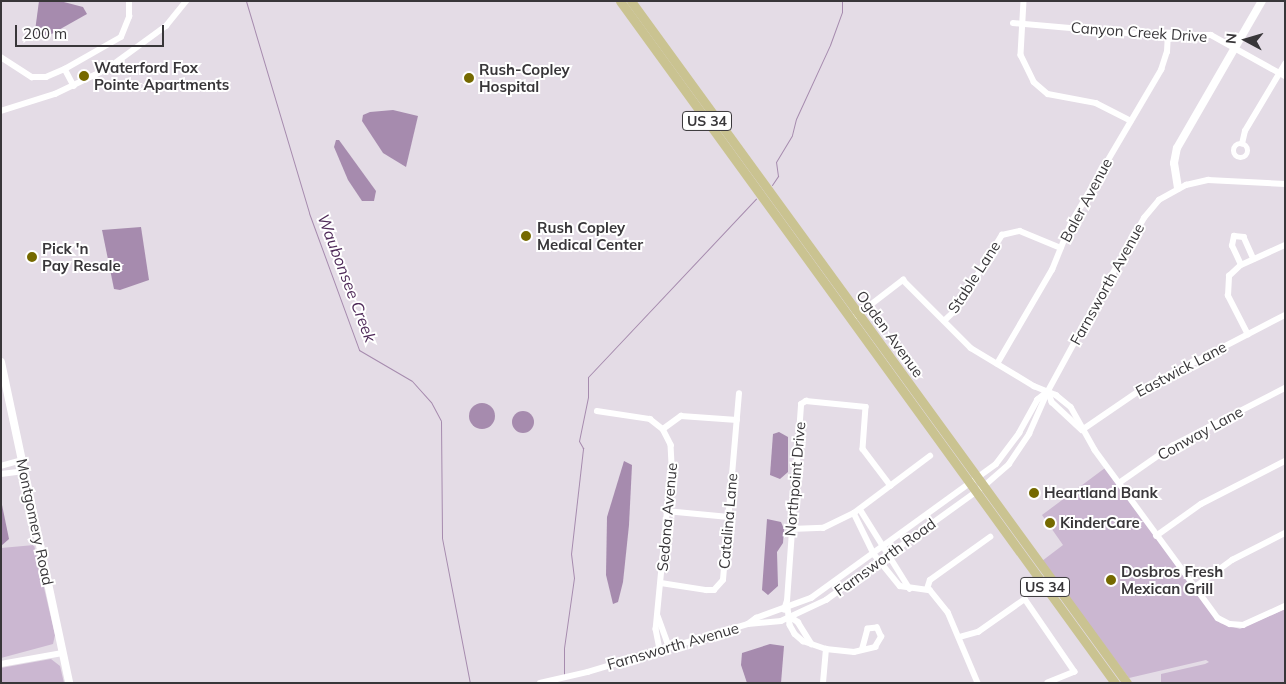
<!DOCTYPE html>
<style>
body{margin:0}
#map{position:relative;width:1286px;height:684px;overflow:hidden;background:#e4dce6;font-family:Mulish,sans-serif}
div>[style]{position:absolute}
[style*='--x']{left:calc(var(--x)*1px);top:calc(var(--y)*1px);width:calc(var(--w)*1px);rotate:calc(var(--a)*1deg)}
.green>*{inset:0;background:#cbb7d1}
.water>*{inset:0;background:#a68bae}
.round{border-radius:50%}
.stream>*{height:1px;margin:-0.5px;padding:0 0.5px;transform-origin:0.5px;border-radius:0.5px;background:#a68bae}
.street>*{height:5.5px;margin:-2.75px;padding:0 2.75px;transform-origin:2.75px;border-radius:2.75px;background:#fff}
.street>.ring{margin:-2.75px;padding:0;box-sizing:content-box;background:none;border:5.5px solid #fff;border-radius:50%}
.secondary>*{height:8px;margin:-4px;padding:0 4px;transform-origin:4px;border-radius:4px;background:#fff}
.primary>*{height:9px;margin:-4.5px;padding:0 4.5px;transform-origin:4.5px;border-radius:4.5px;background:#cac391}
.dots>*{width:14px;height:14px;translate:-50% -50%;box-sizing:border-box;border:2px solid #fff;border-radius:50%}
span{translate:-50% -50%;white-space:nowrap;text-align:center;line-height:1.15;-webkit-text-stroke:4px #fff;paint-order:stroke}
.shield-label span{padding:1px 4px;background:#fff;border:1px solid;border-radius:4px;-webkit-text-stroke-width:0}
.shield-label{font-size:14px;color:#383639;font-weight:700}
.street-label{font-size:15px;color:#383639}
.poi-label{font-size:15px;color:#383639;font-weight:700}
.left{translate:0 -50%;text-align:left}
.water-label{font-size:16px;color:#4f2a59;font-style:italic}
.frame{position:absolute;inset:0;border:2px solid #383639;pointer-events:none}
.north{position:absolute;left:1221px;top:15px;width:50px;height:50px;-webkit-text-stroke:4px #fff;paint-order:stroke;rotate:276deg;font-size:14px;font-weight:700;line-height:20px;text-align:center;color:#383639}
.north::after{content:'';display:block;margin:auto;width:18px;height:22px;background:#383639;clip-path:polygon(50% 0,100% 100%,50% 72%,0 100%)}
.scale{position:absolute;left:15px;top:25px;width:149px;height:22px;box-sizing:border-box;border:2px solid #383639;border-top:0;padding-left:6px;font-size:15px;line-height:18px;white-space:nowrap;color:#383639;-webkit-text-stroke:4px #fff;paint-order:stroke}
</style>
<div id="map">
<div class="green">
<i style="clip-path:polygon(1105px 468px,1220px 623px,1240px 629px,1285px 609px,1285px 683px,1161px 683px,1161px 674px,1205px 664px,1209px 662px,1206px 660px,1129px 678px,1042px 561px,1063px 545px,1042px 515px)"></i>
<i style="clip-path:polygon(34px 545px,55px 635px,53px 644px,1px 658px,1px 548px)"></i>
<i style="clip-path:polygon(51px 659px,60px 666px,64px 683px,1px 683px,1px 668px)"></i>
</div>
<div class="water">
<i style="clip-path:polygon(39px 1px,60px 1px,83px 7px,87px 14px,48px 36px,38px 36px,35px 31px)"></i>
<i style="clip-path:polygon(393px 110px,418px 116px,406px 167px,383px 153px,362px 121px,363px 115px,370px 112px)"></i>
<i style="clip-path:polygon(336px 140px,339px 140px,376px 191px,374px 201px,362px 201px,348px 180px,334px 147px)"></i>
<i style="clip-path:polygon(141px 227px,149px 280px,120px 290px,114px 289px,102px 230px)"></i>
<i class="round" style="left:469px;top:403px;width:26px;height:26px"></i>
<i class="round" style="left:512px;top:411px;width:22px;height:22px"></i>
<i style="clip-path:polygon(779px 432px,788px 437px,788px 472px,780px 479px,770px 475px,773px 434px)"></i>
<i style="clip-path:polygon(624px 461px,632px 465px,629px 525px,623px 582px,618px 602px,613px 604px,606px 575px,607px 517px)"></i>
<i style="clip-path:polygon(1px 500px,9px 539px,1px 546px)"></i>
<i style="clip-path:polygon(767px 519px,781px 522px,784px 529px,783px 543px,777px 552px,778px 586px,768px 595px,762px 590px)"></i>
<i style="clip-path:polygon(770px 644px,784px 646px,781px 683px,747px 683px,741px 665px,742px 653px)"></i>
</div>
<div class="stream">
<i style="--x:246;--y:1;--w:221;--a:73.4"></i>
<i style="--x:309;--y:213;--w:146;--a:69.9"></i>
<i style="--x:359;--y:350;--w:61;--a:30.3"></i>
<i style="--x:412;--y:381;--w:28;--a:48"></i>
<i style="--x:431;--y:402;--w:21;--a:62"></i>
<i style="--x:441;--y:421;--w:117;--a:89.5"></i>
<i style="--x:442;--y:538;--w:148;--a:79.1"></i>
<i style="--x:772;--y:185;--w:11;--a:-56"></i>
<i style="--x:778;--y:176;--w:14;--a:-98"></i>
<i style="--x:776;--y:162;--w:31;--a:-59"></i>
<i style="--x:792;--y:135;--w:16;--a:-76"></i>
<i style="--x:796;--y:119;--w:81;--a:-65.3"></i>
<i style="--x:830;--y:45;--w:35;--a:-70"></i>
<i style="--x:842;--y:12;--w:11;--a:-90"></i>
<i style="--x:564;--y:675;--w:27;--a:-90"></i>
<i style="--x:564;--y:648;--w:71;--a:-81.9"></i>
<i style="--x:574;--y:578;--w:24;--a:-97"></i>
<i style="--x:571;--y:554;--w:107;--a:-83.5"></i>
<i style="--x:583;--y:448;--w:8;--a:-120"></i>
<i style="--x:579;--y:441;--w:45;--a:-78.4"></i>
<i style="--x:588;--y:397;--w:20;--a:-90"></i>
<i style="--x:588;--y:377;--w:245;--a:-46.7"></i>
</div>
<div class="street">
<i style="--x:1024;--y:1;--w:54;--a:93.2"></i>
<i style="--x:1021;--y:55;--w:30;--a:64"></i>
<i style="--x:1034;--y:82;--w:18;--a:41"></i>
<i style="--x:1048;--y:94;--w:49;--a:10.6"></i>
<i style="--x:1096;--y:103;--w:39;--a:27"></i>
<i style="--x:1013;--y:23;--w:137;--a:5"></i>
<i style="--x:1149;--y:35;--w:62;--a:0"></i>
<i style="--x:1211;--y:35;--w:85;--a:29"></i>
<i style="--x:1;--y:57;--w:37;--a:33"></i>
<i style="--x:32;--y:77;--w:14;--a:0"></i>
<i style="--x:46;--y:77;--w:21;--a:-23"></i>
<i style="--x:65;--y:69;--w:64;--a:-29.7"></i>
<i style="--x:121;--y:37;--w:22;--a:-68"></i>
<i style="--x:129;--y:17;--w:16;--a:-90"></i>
<i style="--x:65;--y:69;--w:19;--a:62"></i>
<i style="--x:1;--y:111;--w:57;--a:-17.5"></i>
<i style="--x:55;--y:94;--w:58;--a:-25.7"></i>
<i style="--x:107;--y:69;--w:73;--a:-36.1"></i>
<i style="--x:166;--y:26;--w:32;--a:-51"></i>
<i class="ring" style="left:1234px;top:144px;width:8.5px;height:8.5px"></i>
<i style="--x:1242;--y:144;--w:13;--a:-77"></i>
<i style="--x:1245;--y:131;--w:78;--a:-59.2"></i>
<i style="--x:1241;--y:265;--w:21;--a:-115"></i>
<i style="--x:1232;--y:246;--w:10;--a:-79"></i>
<i style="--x:1234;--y:236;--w:10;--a:6"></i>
<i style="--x:1244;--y:237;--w:24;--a:66"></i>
<i style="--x:851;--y:320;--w:66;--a:-37.6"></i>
<i style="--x:903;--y:280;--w:96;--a:45"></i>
<i style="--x:971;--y:348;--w:74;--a:31.1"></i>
<i style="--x:1034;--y:386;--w:24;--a:22"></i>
<i style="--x:1056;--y:395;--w:19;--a:39"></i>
<i style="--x:1071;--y:407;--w:49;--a:60.8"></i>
<i style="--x:1095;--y:450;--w:208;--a:53.8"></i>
<i style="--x:1218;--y:618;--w:13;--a:27"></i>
<i style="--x:1230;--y:624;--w:13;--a:4"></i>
<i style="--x:1243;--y:625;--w:46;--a:-24.3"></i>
<i style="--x:944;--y:321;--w:16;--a:-43"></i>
<i style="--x:956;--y:310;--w:88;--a:-58.5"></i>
<i style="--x:1002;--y:235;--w:18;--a:-13"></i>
<i style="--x:1020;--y:231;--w:44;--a:22.5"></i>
<i style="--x:1248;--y:335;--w:44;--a:-117.1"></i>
<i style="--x:1228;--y:296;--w:20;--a:-87"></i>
<i style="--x:1229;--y:276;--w:16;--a:-43"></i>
<i style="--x:1241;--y:265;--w:48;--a:-24.4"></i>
<i style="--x:997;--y:364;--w:109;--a:-59.7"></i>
<i style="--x:1052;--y:270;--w:51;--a:-68"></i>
<i style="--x:1071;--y:223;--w:178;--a:-59.5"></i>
<i style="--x:1161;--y:70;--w:19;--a:-72"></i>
<i style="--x:1167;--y:52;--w:17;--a:-87"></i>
<i style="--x:1048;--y:391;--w:12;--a:70"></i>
<i style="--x:1052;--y:402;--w:41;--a:43"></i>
<i style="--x:597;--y:411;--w:54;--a:8.6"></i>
<i style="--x:650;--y:419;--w:16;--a:38"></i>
<i style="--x:663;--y:429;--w:18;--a:63"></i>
<i style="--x:671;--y:445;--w:19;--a:87"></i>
<i style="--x:672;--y:464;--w:166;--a:95.5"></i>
<i style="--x:656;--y:629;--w:20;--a:79"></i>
<i style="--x:663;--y:429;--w:22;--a:-36"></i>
<i style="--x:681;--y:416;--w:56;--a:4.1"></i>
<i style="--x:1082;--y:430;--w:69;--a:-34.4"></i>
<i style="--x:1139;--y:391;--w:165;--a:-27.5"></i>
<i style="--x:1;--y:466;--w:22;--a:-16"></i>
<i style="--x:1;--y:474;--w:23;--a:-7"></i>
<i style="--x:1119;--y:483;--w:65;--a:-34.9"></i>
<i style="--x:1172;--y:446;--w:127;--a:-27.2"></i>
<i style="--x:860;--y:509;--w:94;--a:58"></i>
<i style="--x:666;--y:511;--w:63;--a:5.4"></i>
<i style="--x:854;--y:513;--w:46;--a:64"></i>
<i style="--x:874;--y:554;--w:41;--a:50.9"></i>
<i style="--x:900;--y:586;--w:30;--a:8"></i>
<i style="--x:930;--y:590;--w:28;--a:51"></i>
<i style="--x:948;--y:612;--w:77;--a:67.1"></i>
<i style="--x:791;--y:529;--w:32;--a:-2"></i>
<i style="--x:823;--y:528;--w:34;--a:-26"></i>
<i style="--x:854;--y:513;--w:95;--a:-36.9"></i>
<i style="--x:1156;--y:536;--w:55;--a:-35.4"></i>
<i style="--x:1201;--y:504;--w:94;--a:-27.1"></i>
<i style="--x:661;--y:583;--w:46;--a:8.8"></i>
<i style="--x:706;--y:590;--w:8;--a:0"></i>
<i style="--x:714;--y:590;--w:13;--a:-48"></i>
<i style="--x:723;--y:580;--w:187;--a:-85.1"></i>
<i style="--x:1195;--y:587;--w:46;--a:-36.1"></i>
<i style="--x:1232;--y:560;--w:59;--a:-27"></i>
<i style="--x:927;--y:589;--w:9;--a:-72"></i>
<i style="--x:930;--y:580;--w:74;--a:-35.6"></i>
<i style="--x:788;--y:608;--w:17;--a:83"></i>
<i style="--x:790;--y:625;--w:10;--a:61"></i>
<i style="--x:795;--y:634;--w:11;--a:41"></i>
<i style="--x:803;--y:641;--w:24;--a:19"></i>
<i style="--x:826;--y:649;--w:28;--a:6"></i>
<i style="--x:854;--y:652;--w:22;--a:-13"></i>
<i style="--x:875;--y:647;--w:12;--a:-59"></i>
<i style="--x:881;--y:637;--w:10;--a:-114"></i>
<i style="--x:877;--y:628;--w:9;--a:174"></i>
<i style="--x:868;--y:629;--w:20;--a:105"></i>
<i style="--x:784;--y:610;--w:9;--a:-72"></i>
<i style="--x:787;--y:601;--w:197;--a:-85.9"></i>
<i style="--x:801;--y:404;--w:6;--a:-31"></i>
<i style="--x:806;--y:401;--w:60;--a:5.7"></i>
<i style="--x:866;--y:407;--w:42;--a:94.1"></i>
<i style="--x:863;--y:449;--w:46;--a:52.9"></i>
<i style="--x:658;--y:616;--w:32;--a:70"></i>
<i style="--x:791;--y:617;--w:9;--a:36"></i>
<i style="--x:798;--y:622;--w:26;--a:58"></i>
<i style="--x:748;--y:624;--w:33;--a:-5"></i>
<i style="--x:781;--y:621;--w:50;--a:-25"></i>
<i style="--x:826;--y:600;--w:195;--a:-35.8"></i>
<i style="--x:984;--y:486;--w:33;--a:-41"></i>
<i style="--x:1009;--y:464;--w:36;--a:-56"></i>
<i style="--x:1029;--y:434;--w:47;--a:-66.2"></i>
<i style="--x:1048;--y:391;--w:100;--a:-61.4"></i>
<i style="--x:1096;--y:303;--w:98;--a:-60.5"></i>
<i style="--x:1144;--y:218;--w:23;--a:-50"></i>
<i style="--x:1159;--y:200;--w:31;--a:-29"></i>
<i style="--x:1186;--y:185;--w:23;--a:-13"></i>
<i style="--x:1208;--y:180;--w:77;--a:3"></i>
<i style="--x:960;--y:637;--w:19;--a:-16"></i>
<i style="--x:978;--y:632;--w:57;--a:-35.1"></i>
<i style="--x:1025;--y:599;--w:88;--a:55.6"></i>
<i style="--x:1075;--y:672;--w:29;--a:158"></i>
<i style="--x:1;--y:664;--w:62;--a:-10.2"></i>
<i style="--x:540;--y:683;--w:49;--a:-12.9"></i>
<i style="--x:588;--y:672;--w:167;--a:-16.7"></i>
<i style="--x:748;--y:624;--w:10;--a:-37"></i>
<i style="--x:756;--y:618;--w:59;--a:-20"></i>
<i style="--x:811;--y:598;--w:228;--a:-35.9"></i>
<i style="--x:996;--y:464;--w:39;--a:-53"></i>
<i style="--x:1019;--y:433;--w:38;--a:-61"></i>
<i style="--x:1037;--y:400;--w:14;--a:-39"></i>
<i style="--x:823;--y:683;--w:34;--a:-85"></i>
</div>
<div class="secondary">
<i style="--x:1178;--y:188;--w:25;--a:-99"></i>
<i style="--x:1174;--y:163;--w:15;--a:-79"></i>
<i style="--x:1177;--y:148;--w:170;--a:-60"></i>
<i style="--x:1;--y:362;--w:328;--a:78"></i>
</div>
<div class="primary">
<i style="--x:620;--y:1;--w:843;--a:54.03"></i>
<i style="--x:631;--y:1;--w:843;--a:53.97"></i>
</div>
<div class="dots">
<i style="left:84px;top:76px;background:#756900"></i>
<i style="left:469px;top:78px;background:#756900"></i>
<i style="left:526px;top:236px;background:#756900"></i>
<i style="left:32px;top:257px;background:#756900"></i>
<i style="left:1034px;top:493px;background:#756900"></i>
<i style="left:1050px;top:523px;background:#756900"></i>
<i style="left:1111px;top:580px;background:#756900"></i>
</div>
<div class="shield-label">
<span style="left:707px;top:121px">US 34</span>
<span style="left:1045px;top:587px">US 34</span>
</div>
<div class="street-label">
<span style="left:1139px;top:32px;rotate:4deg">Canyon Creek Drive</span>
<span style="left:1086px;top:200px;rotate:-62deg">Baler Avenue</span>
<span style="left:974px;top:277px;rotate:-57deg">Stable Lane</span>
<span style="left:1107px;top:284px;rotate:-61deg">Farnsworth Avenue</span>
<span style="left:890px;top:334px;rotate:54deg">Ogden Avenue</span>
<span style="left:1181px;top:369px;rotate:-28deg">Eastwick Lane</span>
<span style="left:1200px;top:433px;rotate:-29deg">Conway Lane</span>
<span style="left:795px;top:479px;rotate:-85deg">Northpoint Drive</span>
<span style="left:667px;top:517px;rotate:-85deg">Sedona Avenue</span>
<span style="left:728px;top:521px;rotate:-85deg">Catalina Lane</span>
<span style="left:35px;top:522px;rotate:78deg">Montgomery Road</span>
<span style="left:885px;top:557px;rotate:-36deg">Farnsworth Road</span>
<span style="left:673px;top:646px;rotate:-16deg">Farnsworth Avenue</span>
</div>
<div class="poi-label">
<span class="left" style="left:94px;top:76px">Waterford Fox<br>Pointe Apartments</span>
<span class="left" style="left:479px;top:78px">Rush-Copley<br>Hospital</span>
<span class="left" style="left:537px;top:236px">Rush Copley<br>Medical Center</span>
<span class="left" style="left:42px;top:257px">Pick 'n<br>Pay Resale</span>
<span class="left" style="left:1044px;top:493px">Heartland Bank</span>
<span class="left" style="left:1060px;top:523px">KinderCare</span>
<span class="left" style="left:1121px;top:580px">Dosbros Fresh<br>Mexican Grill</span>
</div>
<div class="water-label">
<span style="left:347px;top:278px;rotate:69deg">Waubonsee Creek</span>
</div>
<div class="frame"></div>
<div class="north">N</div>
<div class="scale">200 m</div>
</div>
